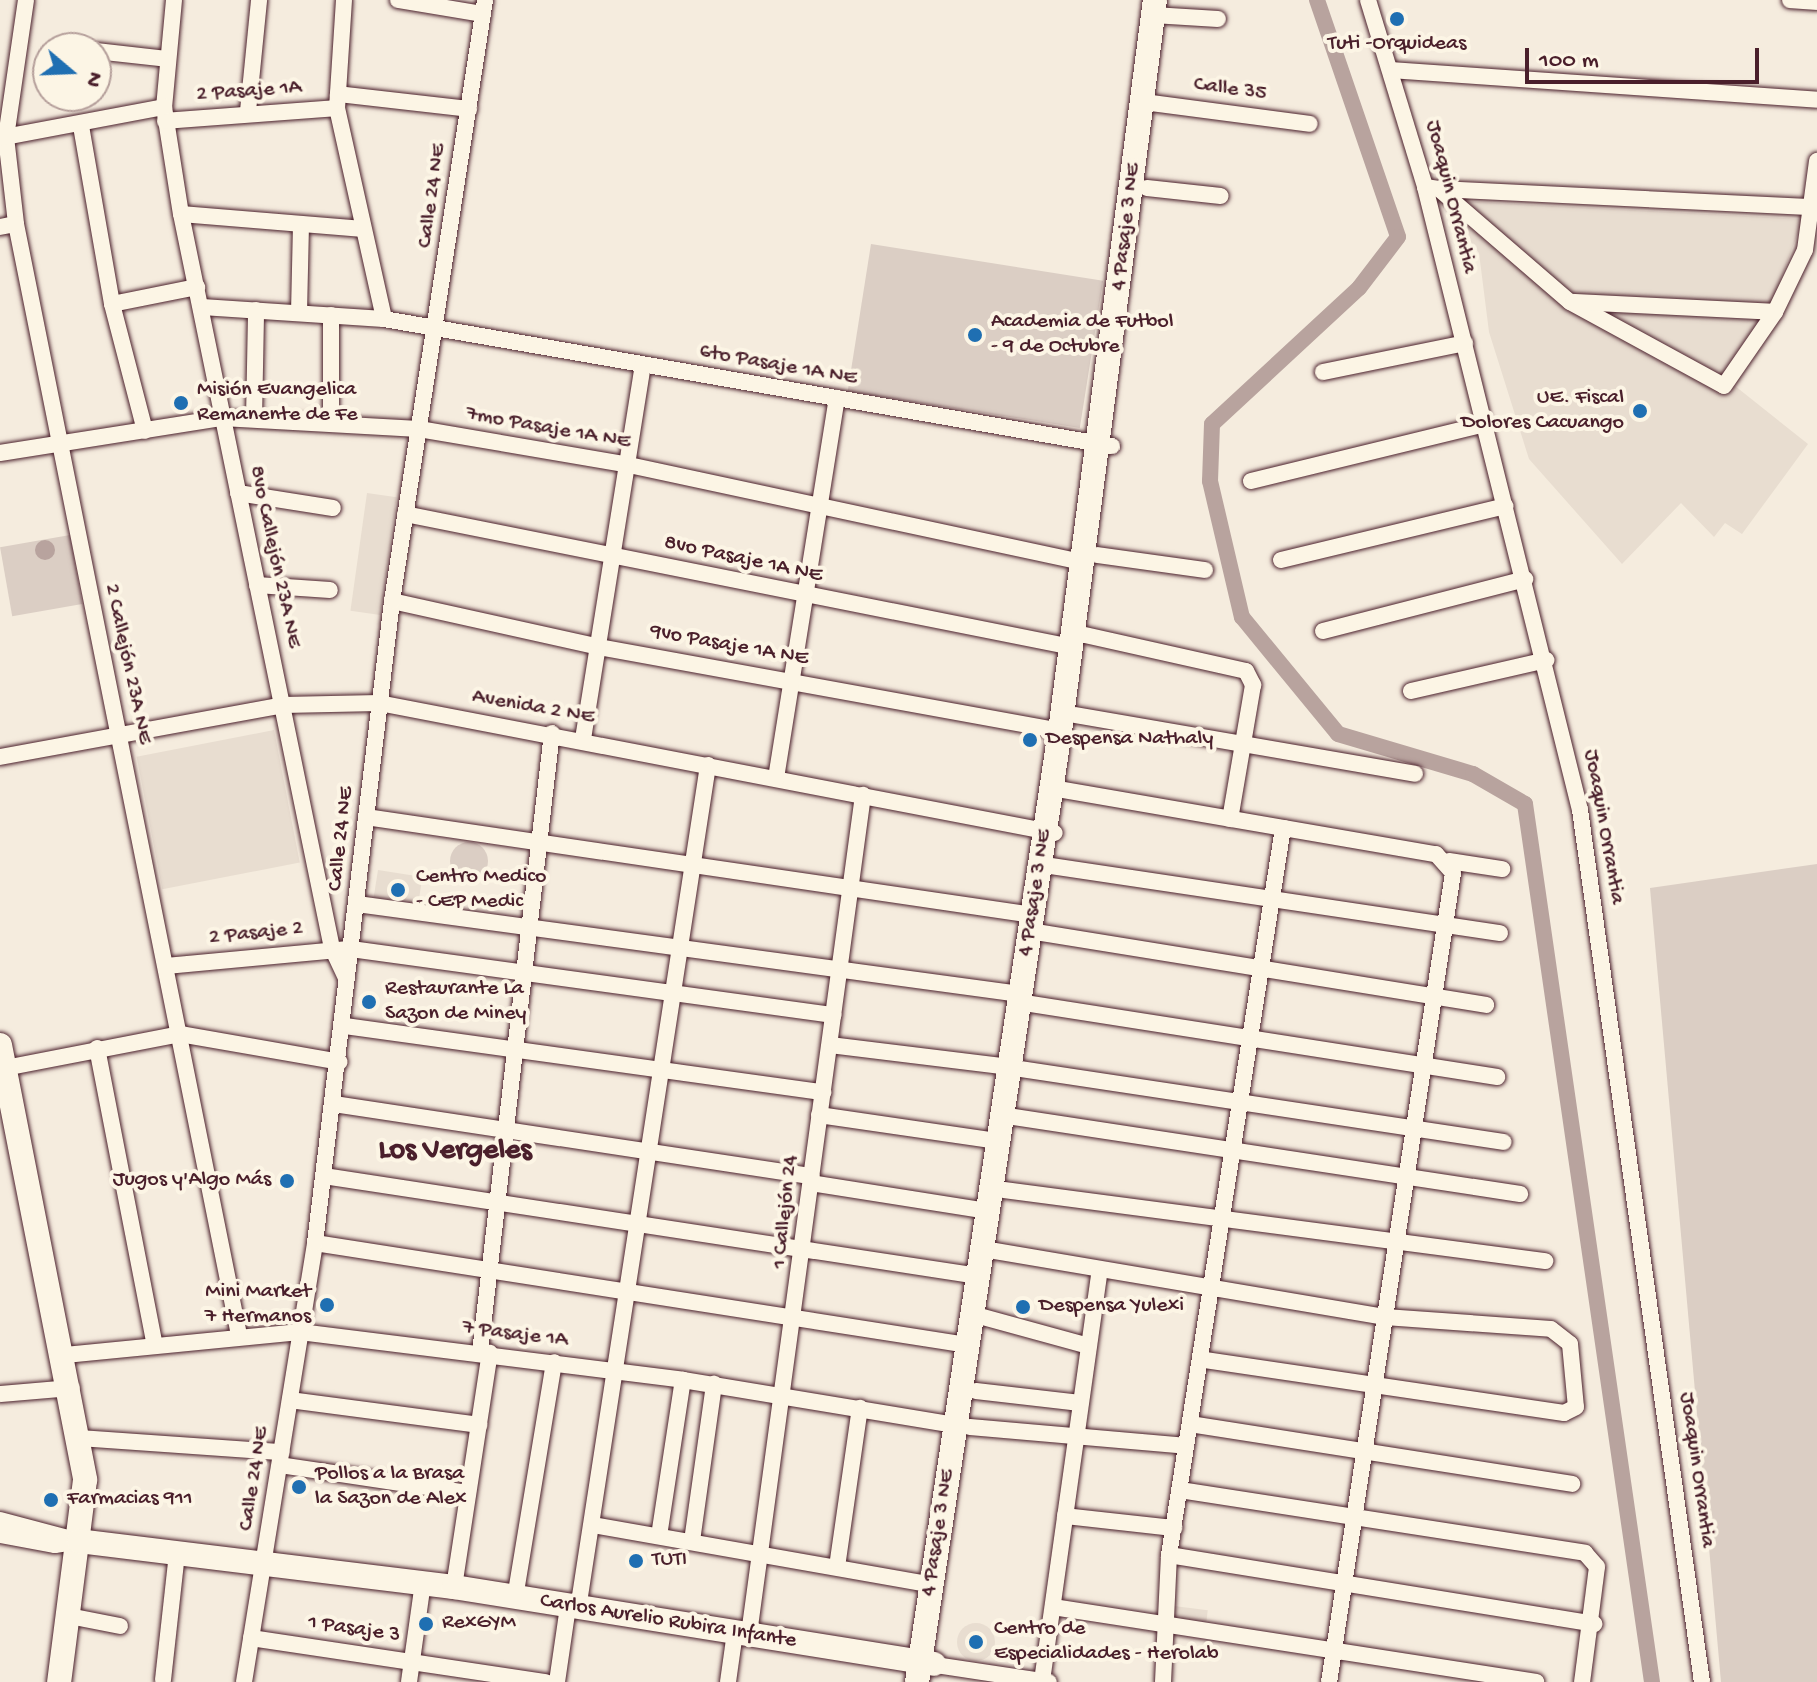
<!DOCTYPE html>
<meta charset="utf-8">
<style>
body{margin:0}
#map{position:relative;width:1817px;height:1682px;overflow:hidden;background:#f5ecde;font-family:"Gochi Hand",sans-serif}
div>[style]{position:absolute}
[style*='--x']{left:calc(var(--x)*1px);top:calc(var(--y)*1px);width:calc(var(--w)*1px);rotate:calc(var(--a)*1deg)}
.built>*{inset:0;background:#e8ddd0;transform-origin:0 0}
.round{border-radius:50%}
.green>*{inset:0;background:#dbcec4;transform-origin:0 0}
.water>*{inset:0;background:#b8a39e}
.canal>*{height:16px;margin:-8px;padding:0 8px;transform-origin:8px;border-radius:8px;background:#b8a39e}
.roads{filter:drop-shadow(0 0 2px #4a1f2b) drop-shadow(0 0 2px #4a1f2b)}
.street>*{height:16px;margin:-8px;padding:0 8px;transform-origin:8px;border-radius:8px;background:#fcf5e5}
.secondary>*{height:24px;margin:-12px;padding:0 12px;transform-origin:12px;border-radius:12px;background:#fcf5e5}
.dots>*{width:22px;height:22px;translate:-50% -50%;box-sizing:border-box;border:4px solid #fcf5e5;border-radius:50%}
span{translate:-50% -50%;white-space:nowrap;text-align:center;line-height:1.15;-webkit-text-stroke:8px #fcf5e5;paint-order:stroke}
.poi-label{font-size:22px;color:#4a1f2b}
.left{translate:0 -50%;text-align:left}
.right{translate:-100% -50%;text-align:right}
.street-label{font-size:22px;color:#4a1f2b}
.district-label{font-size:30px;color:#4a1f2b;font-weight:700}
.north{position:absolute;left:32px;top:32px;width:80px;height:80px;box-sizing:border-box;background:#fcf5e5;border:2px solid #b59f9b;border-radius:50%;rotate:109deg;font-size:22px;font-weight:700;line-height:32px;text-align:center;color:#4a1f2b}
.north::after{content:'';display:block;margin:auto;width:28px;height:36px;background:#1f6fb2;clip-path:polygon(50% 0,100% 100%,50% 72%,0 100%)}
.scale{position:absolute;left:1525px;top:48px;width:234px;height:36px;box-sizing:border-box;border:4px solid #4a1f2b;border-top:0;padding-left:10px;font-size:24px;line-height:28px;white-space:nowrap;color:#4a1f2b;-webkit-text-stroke:6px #fcf5e5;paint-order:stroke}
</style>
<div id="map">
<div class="built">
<i style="clip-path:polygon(1438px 200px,1803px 219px,1772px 303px,1725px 378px,1808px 444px,1742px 534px,1725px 523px,1714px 537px,1681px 503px,1622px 564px,1529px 459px,1489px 332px,1479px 253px)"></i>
<i style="left:367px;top:493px;width:30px;height:119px;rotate:8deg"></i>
<i style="left:274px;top:730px;width:135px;height:140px;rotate:79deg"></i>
<i style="left:378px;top:870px;width:45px;height:33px;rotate:9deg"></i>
<i style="left:1174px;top:1606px;width:34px;height:19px;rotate:7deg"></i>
<i class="round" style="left:957px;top:1623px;width:38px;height:38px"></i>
</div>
<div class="green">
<i style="left:871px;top:244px;width:235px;height:149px;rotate:9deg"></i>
<i style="left:70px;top:535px;width:70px;height:71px;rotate:80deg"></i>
<i class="round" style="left:450px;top:842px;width:38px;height:38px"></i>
<i style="clip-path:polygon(1817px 864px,1817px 1682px,1721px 1682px,1650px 888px)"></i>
</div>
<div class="water">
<i class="round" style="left:35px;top:540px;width:20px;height:20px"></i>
</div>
<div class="canal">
<i style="--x:1317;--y:0;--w:250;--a:71.1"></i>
<i style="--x:1398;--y:237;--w:64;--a:127.4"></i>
<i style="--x:1359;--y:288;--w:200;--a:137.2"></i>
<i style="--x:1212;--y:424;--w:57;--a:92"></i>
<i style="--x:1210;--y:481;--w:140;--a:76.8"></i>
<i style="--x:1242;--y:617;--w:151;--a:50.6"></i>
<i style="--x:1338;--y:734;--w:141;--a:16.5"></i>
<i style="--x:1473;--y:774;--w:60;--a:30"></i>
<i style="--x:1525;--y:804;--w:887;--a:81.77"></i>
</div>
<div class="roads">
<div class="street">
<i style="--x:26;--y:0;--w:138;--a:98.3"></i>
<i style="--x:6;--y:137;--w:88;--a:83.4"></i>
<i style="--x:16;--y:224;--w:1133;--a:78.65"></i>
<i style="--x:174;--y:0;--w:107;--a:95.3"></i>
<i style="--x:164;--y:107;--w:108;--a:81"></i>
<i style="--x:181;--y:214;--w:749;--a:78.38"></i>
<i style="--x:332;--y:948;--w:33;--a:65"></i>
<i style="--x:344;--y:0;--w:108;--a:93.7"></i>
<i style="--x:337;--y:108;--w:216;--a:77.4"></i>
<i style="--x:384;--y:319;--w:739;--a:9.9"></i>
<i style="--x:398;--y:0;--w:86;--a:9.4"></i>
<i style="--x:1368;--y:0;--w:195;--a:73"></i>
<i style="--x:1425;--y:187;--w:642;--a:76.03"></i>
<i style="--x:1580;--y:810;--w:880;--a:82.04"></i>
<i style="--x:1790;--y:0;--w:27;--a:4"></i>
<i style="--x:1153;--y:15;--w:65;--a:3.5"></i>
<i style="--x:70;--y:47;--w:8;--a:7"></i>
<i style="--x:96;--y:51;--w:71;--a:6.4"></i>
<i style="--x:1391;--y:70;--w:427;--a:4"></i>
<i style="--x:338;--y:94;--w:132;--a:6.5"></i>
<i style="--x:1144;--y:102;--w:167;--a:7.5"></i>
<i style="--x:248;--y:111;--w:112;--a:-84.3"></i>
<i style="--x:165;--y:121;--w:172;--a:-4.3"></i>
<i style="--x:81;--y:126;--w:181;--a:80.1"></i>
<i style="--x:112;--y:304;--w:131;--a:75.4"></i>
<i style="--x:0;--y:138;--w:167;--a:-10.7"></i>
<i style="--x:1425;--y:187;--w:14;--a:8"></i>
<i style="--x:1439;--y:189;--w:173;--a:40.8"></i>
<i style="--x:1570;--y:302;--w:175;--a:28.6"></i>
<i style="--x:1724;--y:386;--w:90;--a:-55.4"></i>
<i style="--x:1775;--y:312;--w:69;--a:-64.2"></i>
<i style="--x:1805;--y:250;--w:90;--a:-82.3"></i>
<i style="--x:1147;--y:188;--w:74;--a:6.2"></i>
<i style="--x:1439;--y:189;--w:370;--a:2.8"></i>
<i style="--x:181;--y:214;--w:183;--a:4.7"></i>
<i style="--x:0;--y:227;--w:16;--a:-11"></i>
<i style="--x:1573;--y:302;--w:202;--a:2.8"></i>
<i style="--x:112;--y:304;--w:87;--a:-11.3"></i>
<i style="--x:202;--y:307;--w:182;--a:3.8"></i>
<i style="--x:299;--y:313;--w:89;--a:-88.7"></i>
<i style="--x:1323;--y:372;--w:145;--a:-11.5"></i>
<i style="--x:254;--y:419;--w:109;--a:-88.9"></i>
<i style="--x:331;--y:423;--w:108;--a:-90"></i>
<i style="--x:0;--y:453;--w:225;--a:-9"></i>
<i style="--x:222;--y:418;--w:197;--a:3.2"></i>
<i style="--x:419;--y:429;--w:213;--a:9.7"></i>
<i style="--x:629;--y:465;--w:464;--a:12.1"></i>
<i style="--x:1251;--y:481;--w:241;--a:-13.7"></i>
<i style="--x:238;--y:493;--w:96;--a:9"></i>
<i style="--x:405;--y:514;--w:680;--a:11.28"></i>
<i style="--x:1097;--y:555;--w:109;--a:7.9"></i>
<i style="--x:1281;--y:560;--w:231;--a:-13.5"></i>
<i style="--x:257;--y:585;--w:73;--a:3.9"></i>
<i style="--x:392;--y:601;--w:212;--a:12.5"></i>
<i style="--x:599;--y:647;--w:469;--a:10.3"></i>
<i style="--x:1323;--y:631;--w:209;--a:-14.4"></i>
<i style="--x:1085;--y:635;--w:165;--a:12.6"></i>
<i style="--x:1246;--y:671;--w:16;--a:63"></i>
<i style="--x:1253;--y:685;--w:136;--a:99.7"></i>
<i style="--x:1411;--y:691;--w:139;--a:-12.9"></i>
<i style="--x:1075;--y:715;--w:345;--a:9.8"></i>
<i style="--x:583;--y:739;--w:379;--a:-80.9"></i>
<i style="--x:0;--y:757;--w:288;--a:-10.4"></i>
<i style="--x:283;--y:705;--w:96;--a:-1.2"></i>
<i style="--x:379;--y:703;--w:688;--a:10.89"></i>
<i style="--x:776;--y:778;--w:385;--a:-80.9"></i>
<i style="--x:1052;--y:788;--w:390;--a:9.8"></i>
<i style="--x:1436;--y:854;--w:25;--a:48"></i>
<i style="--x:1453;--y:873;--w:818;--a:98.71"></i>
<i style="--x:366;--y:817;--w:674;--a:8.36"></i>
<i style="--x:1449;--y:861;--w:54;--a:8.6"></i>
<i style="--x:1051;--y:866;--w:454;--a:8.5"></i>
<i style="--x:357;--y:904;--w:669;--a:7.73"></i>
<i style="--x:1042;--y:933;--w:450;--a:9.2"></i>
<i style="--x:166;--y:966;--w:186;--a:-5.3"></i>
<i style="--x:351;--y:949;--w:487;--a:7.8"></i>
<i style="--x:1031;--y:1004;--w:472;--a:8.9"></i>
<i style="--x:345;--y:1026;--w:483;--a:7.9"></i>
<i style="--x:830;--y:1045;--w:181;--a:7"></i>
<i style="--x:97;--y:1048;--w:299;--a:79"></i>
<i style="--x:5;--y:1068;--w:178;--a:-11"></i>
<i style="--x:180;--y:1034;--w:162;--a:9.9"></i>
<i style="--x:1021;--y:1069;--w:488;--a:8.6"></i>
<i style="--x:334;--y:1104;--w:483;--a:8.6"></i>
<i style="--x:819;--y:1115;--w:181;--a:8.3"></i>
<i style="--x:1014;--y:1117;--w:512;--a:8.65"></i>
<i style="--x:324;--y:1176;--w:662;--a:8.69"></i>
<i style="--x:811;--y:1183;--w:178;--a:9"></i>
<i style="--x:1004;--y:1190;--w:546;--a:7.48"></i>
<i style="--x:315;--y:1243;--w:661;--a:8.88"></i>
<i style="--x:995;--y:1251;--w:396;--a:9.6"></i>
<i style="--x:1385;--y:1317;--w:166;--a:4.1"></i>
<i style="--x:1551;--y:1329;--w:24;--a:38"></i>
<i style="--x:1570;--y:1344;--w:63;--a:84.6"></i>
<i style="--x:1576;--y:1407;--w:13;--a:153"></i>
<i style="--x:1564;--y:1413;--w:368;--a:-171.6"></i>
<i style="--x:972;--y:1314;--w:121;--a:15.3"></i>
<i style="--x:480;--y:1352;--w:623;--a:-83.37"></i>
<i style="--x:65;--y:1355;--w:236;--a:-5.6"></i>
<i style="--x:300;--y:1332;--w:386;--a:7.1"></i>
<i style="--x:683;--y:1380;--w:277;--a:9.4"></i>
<i style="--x:976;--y:1391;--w:105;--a:6.6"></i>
<i style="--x:0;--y:1394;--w:72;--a:-4.8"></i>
<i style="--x:290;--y:1400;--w:191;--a:7.5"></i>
<i style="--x:1190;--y:1424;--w:387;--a:8.9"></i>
<i style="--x:970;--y:1427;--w:217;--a:5"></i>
<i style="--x:80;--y:1438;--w:202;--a:4"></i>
<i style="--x:280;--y:1465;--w:190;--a:8.5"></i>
<i style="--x:1180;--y:1490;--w:410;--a:8.8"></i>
<i style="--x:1585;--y:1553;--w:18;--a:49"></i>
<i style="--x:1597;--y:1567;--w:116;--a:97.4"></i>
<i style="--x:1065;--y:1516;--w:110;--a:6.3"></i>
<i style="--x:0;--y:1520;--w:82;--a:14.9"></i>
<i style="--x:593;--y:1525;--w:344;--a:10"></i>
<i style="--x:0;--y:1535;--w:56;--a:10.3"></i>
<i style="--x:55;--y:1545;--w:24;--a:-9"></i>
<i style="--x:659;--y:1536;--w:158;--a:-81.3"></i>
<i style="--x:692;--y:1541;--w:159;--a:-82"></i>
<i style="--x:1169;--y:1555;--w:431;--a:9.2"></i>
<i style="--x:837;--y:1567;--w:161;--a:-81.8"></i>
<i style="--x:454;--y:1587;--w:237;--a:-81.3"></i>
<i style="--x:515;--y:1598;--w:239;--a:-80.6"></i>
<i style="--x:1053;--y:1607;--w:489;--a:8.8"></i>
<i style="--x:578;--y:1609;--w:854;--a:-81.24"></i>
<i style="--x:69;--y:1616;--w:52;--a:11.1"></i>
<i style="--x:749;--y:1634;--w:847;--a:-82.26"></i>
<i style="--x:251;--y:1638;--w:298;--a:8.5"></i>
<i style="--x:936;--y:1665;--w:114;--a:8.6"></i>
<i style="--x:163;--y:1680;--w:127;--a:-83.7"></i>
<i style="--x:1042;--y:1681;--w:415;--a:-82"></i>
<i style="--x:244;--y:1682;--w:445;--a:-80.8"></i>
<i style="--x:315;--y:1243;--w:647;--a:-83.16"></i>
<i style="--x:392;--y:601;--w:608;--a:-81.2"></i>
<i style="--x:409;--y:1682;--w:100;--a:-82"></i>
<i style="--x:557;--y:1682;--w:76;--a:-81.7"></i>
<i style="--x:728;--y:1682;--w:50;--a:-82"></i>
<i style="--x:1163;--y:1682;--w:127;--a:-87.3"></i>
<i style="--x:1169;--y:1555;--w:736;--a:-81.09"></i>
</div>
<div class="secondary">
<i style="--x:0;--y:1045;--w:443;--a:78.9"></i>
<i style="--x:85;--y:1480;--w:204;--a:97.3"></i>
<i style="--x:79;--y:1541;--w:378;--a:7"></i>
<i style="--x:454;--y:1587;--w:486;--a:9.1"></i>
<i style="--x:917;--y:1682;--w:962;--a:-81.45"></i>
<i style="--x:1060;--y:731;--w:737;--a:-82.6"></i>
</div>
</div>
<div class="dots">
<i style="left:1397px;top:19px;background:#1f6fb2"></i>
<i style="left:975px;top:335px;background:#1f6fb2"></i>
<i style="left:181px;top:403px;background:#1f6fb2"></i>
<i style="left:1640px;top:411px;background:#1f6fb2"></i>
<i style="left:1030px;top:740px;background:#1f6fb2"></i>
<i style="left:398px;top:890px;background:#1f6fb2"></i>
<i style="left:369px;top:1002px;background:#1f6fb2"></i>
<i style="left:287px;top:1181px;background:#1f6fb2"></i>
<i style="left:327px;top:1305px;background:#1f6fb2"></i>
<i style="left:1023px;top:1307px;background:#1f6fb2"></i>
<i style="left:299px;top:1487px;background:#1f6fb2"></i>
<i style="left:51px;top:1500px;background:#1f6fb2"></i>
<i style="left:636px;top:1561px;background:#1f6fb2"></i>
<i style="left:426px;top:1624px;background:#1f6fb2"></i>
<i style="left:976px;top:1642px;background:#1f6fb2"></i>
</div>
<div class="poi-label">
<span style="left:1397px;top:45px">Tuti -Orquideas</span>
<span class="left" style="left:991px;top:335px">Academia de Futbol<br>- 9 de Octubre</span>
<span class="left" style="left:197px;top:403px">Misión Evangelica<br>Remanente de Fe</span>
<span class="right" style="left:1624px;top:411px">UE. Fiscal<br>Dolores Cacuango</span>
<span class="left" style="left:1046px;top:740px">Despensa Nathaly</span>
<span class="left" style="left:416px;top:890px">Centro Medico<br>- CEP Medic</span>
<span class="left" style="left:385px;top:1002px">Restaurante La<br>Sazon de Miney</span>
<span class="right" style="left:271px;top:1181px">Jugos y'Algo Más</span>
<span class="right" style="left:311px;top:1305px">Mini Market<br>7 Hermanos</span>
<span class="left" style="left:1039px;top:1307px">Despensa Yulexi</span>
<span class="left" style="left:315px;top:1487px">Pollos a la Brasa<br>la Sazon de Alex</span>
<span class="left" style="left:67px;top:1500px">Farmacias 911</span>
<span class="left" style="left:652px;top:1561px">TUTI</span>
<span class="left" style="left:442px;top:1624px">RexGYM</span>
<span class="left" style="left:994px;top:1642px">Centro de<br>Especialidades - Herolab</span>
</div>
<div class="street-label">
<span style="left:1230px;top:90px;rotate:8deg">Calle 35</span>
<span style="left:249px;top:92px;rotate:-4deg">2 Pasaje 1A</span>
<span style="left:433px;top:196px;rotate:-82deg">Calle 24 NE</span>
<span style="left:1450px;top:197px;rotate:76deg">Joaquin Orrantia</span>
<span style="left:1127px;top:227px;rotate:-83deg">4 Pasaje 3 NE</span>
<span style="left:778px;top:366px;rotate:10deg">6to Pasaje 1A NE</span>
<span style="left:548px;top:429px;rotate:10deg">7mo Pasaje 1A NE</span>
<span style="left:274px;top:557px;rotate:78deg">8vo Callejón 23A NE</span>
<span style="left:743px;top:560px;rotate:12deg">8vo Pasaje 1A NE</span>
<span style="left:729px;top:646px;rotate:10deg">9vo Pasaje 1A NE</span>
<span style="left:127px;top:664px;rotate:78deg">2 Callejón 23A NE</span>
<span style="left:533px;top:708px;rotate:10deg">Avenida 2 NE</span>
<span style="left:1603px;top:827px;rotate:80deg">Joaquin Orrantia</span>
<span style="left:342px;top:839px;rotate:-84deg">Calle 24 NE</span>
<span style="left:1036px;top:893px;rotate:-81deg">4 Pasaje 3 NE</span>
<span style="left:256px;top:934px;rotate:-6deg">2 Pasaje 2</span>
<span style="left:786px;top:1212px;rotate:-84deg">1 Callejón 24</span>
<span style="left:515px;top:1335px;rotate:7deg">7 Pasaje 1A</span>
<span style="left:1696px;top:1470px;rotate:82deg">Joaquin Orrantia</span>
<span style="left:255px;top:1479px;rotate:-81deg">Calle 24 NE</span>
<span style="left:939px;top:1533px;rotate:-81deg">4 Pasaje 3 NE</span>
<span style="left:668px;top:1622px;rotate:9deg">Carlos Aurelio Rubira Infante</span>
<span style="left:354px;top:1630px;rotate:8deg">1 Pasaje 3</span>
</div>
<div class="district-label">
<span style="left:455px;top:1152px">Los Vergeles</span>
</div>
<div class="north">N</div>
<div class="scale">100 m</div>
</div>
